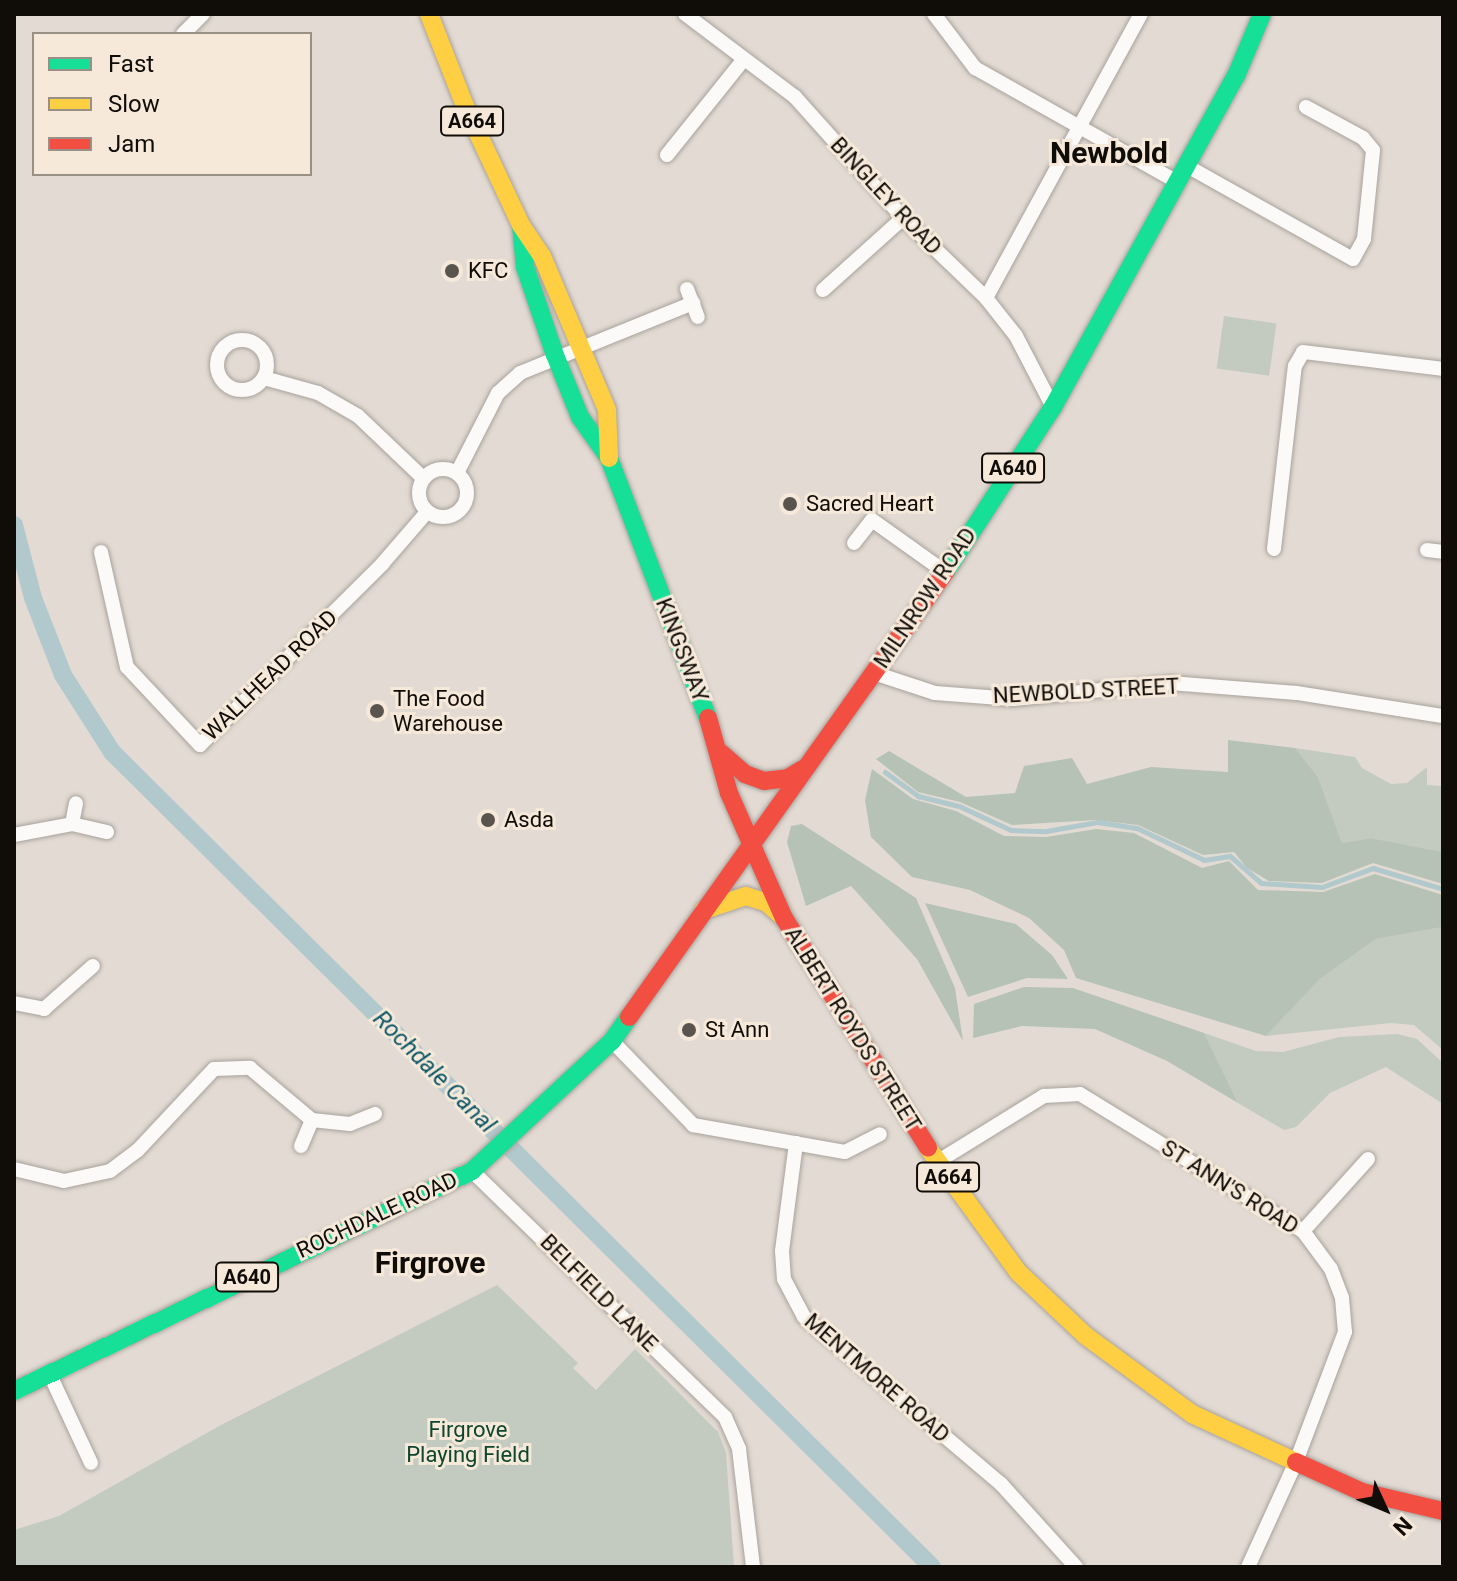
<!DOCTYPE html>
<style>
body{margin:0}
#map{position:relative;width:1457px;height:1581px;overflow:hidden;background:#e3dbd3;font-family:Roboto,sans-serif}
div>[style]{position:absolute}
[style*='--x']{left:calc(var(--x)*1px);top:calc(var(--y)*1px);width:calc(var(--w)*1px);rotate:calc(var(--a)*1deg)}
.green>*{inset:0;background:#c3cac0;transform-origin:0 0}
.forest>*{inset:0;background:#b5c2b5}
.stream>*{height:5px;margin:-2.5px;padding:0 2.5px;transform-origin:2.5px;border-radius:2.5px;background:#b1c8cd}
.canal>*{height:18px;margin:-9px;padding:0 9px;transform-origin:9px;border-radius:9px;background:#b1c8cd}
.roads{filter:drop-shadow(0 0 2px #a8a29c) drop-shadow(0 0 2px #a8a29c)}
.street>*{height:14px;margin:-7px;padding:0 7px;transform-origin:7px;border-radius:7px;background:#fbfaf8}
.street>.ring{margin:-7px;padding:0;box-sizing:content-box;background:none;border:14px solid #fbfaf8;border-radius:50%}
.fast>*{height:18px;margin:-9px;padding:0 9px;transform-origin:9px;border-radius:9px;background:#16e098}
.slow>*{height:18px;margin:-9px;padding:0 9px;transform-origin:9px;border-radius:9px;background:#ffcf43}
.jam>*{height:18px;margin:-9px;padding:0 9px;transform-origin:9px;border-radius:9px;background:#f24e42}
.dots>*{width:22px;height:22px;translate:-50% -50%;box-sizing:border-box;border:4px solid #f6e9da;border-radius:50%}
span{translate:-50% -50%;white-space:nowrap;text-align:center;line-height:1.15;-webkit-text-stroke:6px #f6e9da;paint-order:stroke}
.shield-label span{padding:2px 6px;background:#f6e9da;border:2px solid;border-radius:6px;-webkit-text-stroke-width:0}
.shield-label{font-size:20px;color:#100c07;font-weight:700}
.street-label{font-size:22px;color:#100c07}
.poi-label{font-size:22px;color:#100c07}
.left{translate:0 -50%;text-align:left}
.park-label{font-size:22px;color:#0c462e}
.water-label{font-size:24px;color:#0d5868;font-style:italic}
.district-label{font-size:30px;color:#100c07;font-weight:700}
.frame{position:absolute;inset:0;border:16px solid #100c07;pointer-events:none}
.legend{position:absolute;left:32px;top:32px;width:280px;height:144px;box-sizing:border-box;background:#f6e9da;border:2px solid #9a9186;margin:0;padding:10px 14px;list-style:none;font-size:24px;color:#100c07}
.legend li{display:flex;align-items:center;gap:16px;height:40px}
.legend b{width:40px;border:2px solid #9a9186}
.north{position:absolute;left:1345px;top:1469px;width:80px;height:80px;-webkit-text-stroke:6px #f6e9da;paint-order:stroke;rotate:134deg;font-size:22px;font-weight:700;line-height:32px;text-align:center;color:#100c07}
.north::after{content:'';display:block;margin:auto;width:28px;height:36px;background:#100c07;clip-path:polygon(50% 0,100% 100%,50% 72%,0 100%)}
</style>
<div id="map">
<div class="green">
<i style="left:1224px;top:316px;width:53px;height:53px;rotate:8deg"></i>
<i style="clip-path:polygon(1295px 748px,1355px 757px,1362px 768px,1391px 784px,1407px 783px,1427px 767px,1427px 785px,1443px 786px,1443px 852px,1371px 838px,1342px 843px,1318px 777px)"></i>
<i style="clip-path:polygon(1443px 927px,1443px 1050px,1414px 1025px,1391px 1023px,1266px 1036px,1320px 979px,1376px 939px)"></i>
<i style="clip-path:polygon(1204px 1033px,1256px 1051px,1283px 1052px,1339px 1037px,1397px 1034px,1417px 1039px,1443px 1063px,1443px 1104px,1386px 1067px,1330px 1093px,1296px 1127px,1284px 1130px,1238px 1103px)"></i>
<i style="clip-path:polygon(497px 1285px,578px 1363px,573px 1368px,596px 1390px,635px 1349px,718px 1432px,726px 1453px,734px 1567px,14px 1567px,14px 1530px,59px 1516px,221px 1425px)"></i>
</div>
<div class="forest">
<i style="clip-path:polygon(1228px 740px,1295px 748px,1318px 777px,1342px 843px,1371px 838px,1443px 852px,1443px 884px,1373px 863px,1322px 883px,1269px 881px,1247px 868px,1234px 852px,1203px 855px,1138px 825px,1095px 820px,1012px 825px,960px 802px,918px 792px,876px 759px,889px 751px,966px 797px,1015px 793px,1024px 766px,1072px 758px,1087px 784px,1151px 767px,1228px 772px)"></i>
<i style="clip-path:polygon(872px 769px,913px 799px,956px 811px,1004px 836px,1046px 837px,1096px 829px,1134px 833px,1202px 868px,1229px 861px,1258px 890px,1323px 892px,1375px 874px,1443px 895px,1443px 927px,1376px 939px,1320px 979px,1266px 1036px,1076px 978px,1064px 950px,1029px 918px,970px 890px,912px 877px,871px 837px,865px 800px)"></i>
<i style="clip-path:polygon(802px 824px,916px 898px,955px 988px,963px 1041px,917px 959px,851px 886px,806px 906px,787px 842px,791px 826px)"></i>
<i style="clip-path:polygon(925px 903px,1016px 924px,1052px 955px,1068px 979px,1027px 978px,968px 997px)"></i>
<i style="clip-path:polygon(1024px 987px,1073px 988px,1204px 1033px,1238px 1103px,1167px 1061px,1095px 1029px,1022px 1026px,973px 1038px,974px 1004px)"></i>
</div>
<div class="stream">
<i style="--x:885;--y:772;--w:41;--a:36"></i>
<i style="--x:918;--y:796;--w:42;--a:13.7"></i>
<i style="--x:959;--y:806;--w:57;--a:24.8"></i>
<i style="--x:1011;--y:830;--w:35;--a:2"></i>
<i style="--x:1046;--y:831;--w:52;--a:-10"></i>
<i style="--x:1097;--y:822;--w:40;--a:8.5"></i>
<i style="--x:1137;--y:828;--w:74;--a:25.5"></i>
<i style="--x:1204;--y:860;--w:26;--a:-9"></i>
<i style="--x:1230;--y:856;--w:41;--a:41.1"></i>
<i style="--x:1261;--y:883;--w:61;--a:3.8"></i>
<i style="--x:1322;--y:887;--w:54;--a:-20.4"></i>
<i style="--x:1373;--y:868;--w:73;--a:16.7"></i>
</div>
<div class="canal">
<i style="--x:14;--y:525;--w:75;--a:75.4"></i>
<i style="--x:33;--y:598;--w:83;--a:68.7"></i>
<i style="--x:63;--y:675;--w:91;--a:57.5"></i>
<i style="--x:112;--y:752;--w:1156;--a:44.82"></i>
</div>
<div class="roads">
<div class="street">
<i style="--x:685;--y:14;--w:138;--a:37"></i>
<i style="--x:795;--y:97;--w:162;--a:48.2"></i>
<i style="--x:903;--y:218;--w:115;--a:43.9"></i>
<i style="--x:986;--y:298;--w:48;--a:51.7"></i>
<i style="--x:1016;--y:336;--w:80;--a:62.5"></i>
<i style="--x:934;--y:14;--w:68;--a:52.8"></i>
<i style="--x:975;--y:68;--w:234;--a:29.4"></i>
<i style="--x:183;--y:34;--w:28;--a:-45"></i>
<i style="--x:667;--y:155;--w:123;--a:-51.3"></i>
<i style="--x:1187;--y:166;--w:190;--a:29.3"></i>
<i style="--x:1353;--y:259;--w:23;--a:-61"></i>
<i style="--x:1364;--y:239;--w:89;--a:-84.2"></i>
<i style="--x:1373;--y:150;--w:16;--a:-130"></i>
<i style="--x:1363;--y:138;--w:65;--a:-151.5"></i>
<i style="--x:687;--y:289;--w:30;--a:69"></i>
<i style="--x:823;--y:290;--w:108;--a:-42"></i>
<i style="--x:986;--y:298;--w:324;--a:-61.4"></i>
<i class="ring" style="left:217px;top:340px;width:36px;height:36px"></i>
<i style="--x:264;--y:378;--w:56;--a:15.5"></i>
<i style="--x:318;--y:393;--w:46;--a:29.9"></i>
<i style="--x:358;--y:416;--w:90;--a:43.6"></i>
<i class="ring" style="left:419px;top:469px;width:34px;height:34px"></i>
<i style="--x:457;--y:473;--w:90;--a:-62.9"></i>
<i style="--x:498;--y:393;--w:30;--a:-42"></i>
<i style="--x:520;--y:373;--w:187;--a:-22"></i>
<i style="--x:854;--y:543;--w:29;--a:-52"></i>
<i style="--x:872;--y:520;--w:90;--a:35.5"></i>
<i style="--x:1274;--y:549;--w:184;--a:-83.5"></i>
<i style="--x:1295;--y:366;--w:16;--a:-60"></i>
<i style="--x:1303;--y:352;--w:141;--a:6.9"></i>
<i style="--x:1427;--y:550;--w:16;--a:7"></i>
<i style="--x:101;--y:552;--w:118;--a:77.3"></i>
<i style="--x:127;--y:667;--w:107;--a:46.9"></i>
<i style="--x:200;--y:745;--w:258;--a:-44.8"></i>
<i style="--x:383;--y:563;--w:67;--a:-49.2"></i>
<i style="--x:874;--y:673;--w:64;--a:18.2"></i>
<i style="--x:935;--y:693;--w:78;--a:4.4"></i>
<i style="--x:1013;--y:699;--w:158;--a:-5.8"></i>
<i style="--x:1170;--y:683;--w:127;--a:4.5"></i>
<i style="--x:1297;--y:693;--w:148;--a:9"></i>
<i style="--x:72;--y:824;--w:21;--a:-79"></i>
<i style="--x:14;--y:835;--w:59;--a:-10.7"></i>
<i style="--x:72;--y:824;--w:36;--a:13"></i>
<i style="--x:14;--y:1003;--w:31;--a:11"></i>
<i style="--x:44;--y:1009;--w:65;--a:-41.3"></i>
<i style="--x:612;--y:1041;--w:117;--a:46"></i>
<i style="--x:693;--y:1125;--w:154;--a:10.1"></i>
<i style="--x:845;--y:1152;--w:39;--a:-27"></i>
<i style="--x:796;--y:1143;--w:109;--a:97.4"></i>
<i style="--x:782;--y:1251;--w:28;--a:86"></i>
<i style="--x:784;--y:1279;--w:43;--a:62.2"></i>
<i style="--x:804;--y:1317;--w:258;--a:40.3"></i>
<i style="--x:1001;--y:1484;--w:112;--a:47.9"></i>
<i style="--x:301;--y:1146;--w:28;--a:-67"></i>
<i style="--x:937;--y:1162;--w:126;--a:-31.7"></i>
<i style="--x:1044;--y:1096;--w:36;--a:-3"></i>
<i style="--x:1080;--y:1094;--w:262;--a:31.6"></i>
<i style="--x:1303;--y:1231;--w:47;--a:53.6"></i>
<i style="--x:1331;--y:1269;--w:31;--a:69"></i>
<i style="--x:1342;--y:1298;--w:34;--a:85"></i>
<i style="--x:1345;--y:1332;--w:141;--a:110.7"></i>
<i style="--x:1295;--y:1464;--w:113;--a:114.5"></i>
<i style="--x:14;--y:1169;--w:51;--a:13.5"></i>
<i style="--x:64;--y:1181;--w:47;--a:-12.3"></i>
<i style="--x:110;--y:1171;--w:34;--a:-37"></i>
<i style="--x:137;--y:1151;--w:112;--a:-46.8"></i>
<i style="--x:214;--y:1069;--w:36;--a:-2"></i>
<i style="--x:250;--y:1068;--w:81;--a:40"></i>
<i style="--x:312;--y:1120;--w:38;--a:6"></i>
<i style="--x:350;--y:1124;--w:27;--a:-22"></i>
<i style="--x:472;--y:1171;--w:353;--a:44.2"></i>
<i style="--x:725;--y:1417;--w:35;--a:66"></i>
<i style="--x:739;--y:1449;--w:119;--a:83.2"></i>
<i style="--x:1303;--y:1231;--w:97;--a:-47.9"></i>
<i style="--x:50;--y:1375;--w:97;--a:65"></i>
</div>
<div class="fast">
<i style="--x:521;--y:225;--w:42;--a:84.6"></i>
<i style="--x:525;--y:267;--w:93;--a:71.2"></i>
<i style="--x:555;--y:355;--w:67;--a:68"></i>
<i style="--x:580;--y:417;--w:50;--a:54.7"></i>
<i style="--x:609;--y:458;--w:278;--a:69.2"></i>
<i style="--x:946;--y:571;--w:196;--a:-56.9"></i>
<i style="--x:1053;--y:407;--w:378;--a:-61.1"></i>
<i style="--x:1236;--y:76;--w:67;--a:-67.2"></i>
<i style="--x:14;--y:1391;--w:508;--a:-25.66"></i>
<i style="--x:472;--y:1171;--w:191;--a:-42.9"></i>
<i style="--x:612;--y:1041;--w:29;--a:-55"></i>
</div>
<div class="slow">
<i style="--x:429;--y:14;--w:99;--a:68.6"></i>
<i style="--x:465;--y:106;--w:132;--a:64.8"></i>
<i style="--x:521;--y:225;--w:37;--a:56"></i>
<i style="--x:542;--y:256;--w:167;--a:67.1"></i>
<i style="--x:607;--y:410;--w:48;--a:87.6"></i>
<i style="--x:704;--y:910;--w:44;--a:-18.4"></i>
<i style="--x:746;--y:896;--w:22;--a:18"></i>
<i style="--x:767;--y:903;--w:21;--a:41"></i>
<i style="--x:928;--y:1148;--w:153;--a:54"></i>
<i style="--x:1018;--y:1272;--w:93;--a:43.3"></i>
<i style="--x:1086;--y:1336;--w:132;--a:36.3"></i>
<i style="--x:1192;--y:1414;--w:115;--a:24.8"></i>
</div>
<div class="jam">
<i style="--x:708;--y:718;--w:78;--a:74.4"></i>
<i style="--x:729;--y:793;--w:137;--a:66.3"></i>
<i style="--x:784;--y:918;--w:271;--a:57.9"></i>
<i style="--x:721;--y:753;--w:32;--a:41"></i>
<i style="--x:745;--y:774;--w:20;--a:20"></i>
<i style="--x:764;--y:781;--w:24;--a:-7"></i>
<i style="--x:788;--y:778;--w:17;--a:-31"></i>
<i style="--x:629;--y:1017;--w:547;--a:-54.6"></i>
<i style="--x:1296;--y:1462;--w:72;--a:24.4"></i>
<i style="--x:1362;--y:1492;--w:83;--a:13.2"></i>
</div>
</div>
<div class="dots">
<i style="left:452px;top:271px;background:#5a544e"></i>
<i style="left:790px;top:504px;background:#5a544e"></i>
<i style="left:377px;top:711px;background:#5a544e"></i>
<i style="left:488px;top:820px;background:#5a544e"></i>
<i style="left:689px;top:1030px;background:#5a544e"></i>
</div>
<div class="shield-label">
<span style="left:472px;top:121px">A664</span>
<span style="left:1013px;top:468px">A640</span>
<span style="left:948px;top:1177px">A664</span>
<span style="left:247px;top:1277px">A640</span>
</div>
<div class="street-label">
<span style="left:886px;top:196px;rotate:47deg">BINGLEY ROAD</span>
<span style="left:925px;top:598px;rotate:-56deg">MILNROW ROAD</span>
<span style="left:682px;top:650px;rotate:69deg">KINGSWAY</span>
<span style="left:270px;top:675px;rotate:-44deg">WALLHEAD ROAD</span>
<span style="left:1086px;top:691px;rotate:-3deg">NEWBOLD STREET</span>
<span style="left:853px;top:1029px;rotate:58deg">ALBERT ROYDS STREET</span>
<span style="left:1230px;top:1187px;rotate:32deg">ST ANN'S ROAD</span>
<span style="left:377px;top:1215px;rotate:-25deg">ROCHDALE ROAD</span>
<span style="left:599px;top:1293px;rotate:45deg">BELFIELD LANE</span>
<span style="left:877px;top:1378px;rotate:41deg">MENTMORE ROAD</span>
</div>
<div class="poi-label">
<span class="left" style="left:468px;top:271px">KFC</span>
<span class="left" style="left:806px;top:504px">Sacred Heart</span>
<span class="left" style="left:393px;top:711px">The Food<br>Warehouse</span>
<span class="left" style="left:504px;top:820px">Asda</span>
<span class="left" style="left:705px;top:1030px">St Ann</span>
</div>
<div class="park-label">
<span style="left:468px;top:1442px">Firgrove<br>Playing Field</span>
</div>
<div class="water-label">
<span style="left:434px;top:1072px;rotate:45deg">Rochdale Canal</span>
</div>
<div class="district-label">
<span style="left:1109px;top:153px">Newbold</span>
<span style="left:430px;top:1263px">Firgrove</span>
</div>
<div class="frame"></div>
<ul class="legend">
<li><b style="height:10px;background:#16e098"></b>Fast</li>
<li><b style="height:10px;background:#ffcf43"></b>Slow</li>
<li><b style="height:10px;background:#f24e42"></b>Jam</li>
</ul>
<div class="north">N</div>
</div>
